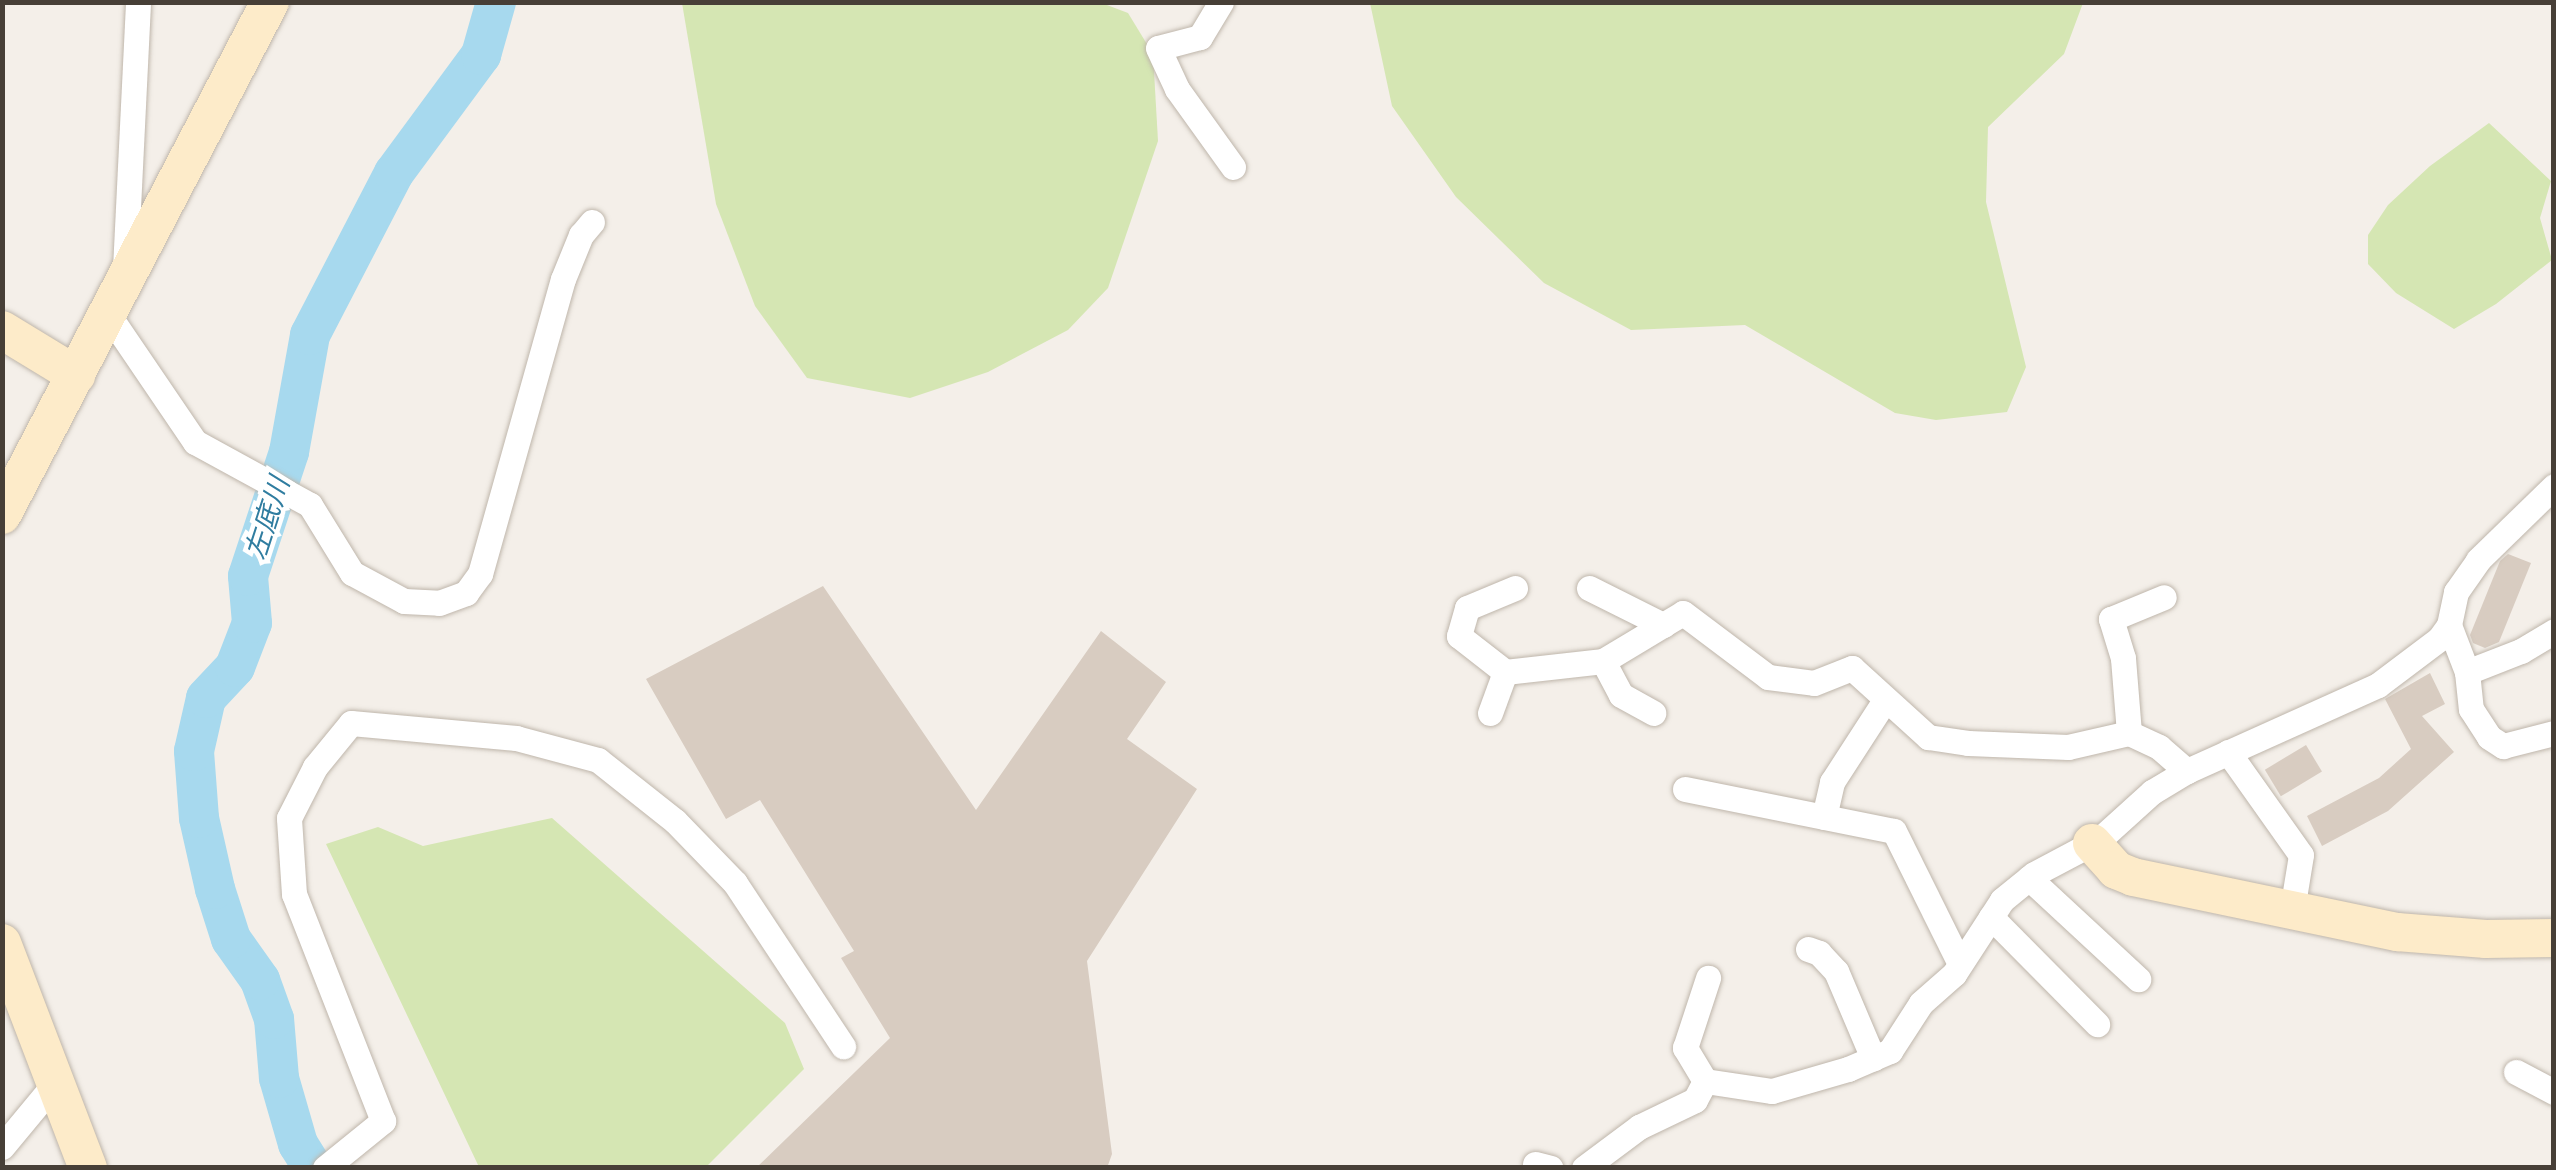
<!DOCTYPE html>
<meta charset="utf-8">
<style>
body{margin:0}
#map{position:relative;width:2556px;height:1170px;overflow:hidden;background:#f4efe9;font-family:"Titillium Web","Noto Sans JP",sans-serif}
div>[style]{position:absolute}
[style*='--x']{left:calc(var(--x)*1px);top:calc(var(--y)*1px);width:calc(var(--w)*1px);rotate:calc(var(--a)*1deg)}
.green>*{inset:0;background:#d5e6b3}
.river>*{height:40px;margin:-20px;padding:0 20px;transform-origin:20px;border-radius:20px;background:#a7d9ee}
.building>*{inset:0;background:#d8ccc1;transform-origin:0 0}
.roads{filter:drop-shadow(0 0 2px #bfb6ab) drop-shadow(0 0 2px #bfb6ab)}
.street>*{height:25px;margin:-12.5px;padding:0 12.5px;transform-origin:12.5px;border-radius:12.5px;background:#fff}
.secondary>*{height:38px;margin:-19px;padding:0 19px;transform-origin:19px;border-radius:19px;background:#fdebc9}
span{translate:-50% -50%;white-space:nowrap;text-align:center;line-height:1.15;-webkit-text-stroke:9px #fff;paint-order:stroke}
.water-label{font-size:28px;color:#307da0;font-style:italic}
.frame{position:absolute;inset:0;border:5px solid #473f37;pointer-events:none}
</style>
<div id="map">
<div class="green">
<i style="clip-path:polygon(1099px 2px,1128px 13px,1153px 54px,1158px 141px,1108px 288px,1068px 330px,988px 372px,910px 398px,807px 378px,755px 306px,716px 204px,682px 3px)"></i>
<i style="clip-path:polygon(1370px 3px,2083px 3px,2064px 54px,1988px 127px,1986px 202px,2026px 367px,2007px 412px,1936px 420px,1895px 413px,1745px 325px,1631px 330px,1544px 283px,1456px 197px,1392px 106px)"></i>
<i style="clip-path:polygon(2489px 123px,2551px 181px,2540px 218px,2552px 260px,2496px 304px,2454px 329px,2396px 293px,2368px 264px,2368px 235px,2388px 205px,2430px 166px)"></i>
<i style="clip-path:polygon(552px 818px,785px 1023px,804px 1069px,706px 1167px,479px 1167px,326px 844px,378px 827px,423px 846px)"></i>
</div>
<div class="river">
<i style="--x:313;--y:1168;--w:28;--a:-122"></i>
<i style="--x:298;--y:1144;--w:69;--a:-106.1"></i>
<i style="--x:279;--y:1078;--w:59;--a:-94.8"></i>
<i style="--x:274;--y:1019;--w:41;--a:-109.7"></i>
<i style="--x:260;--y:980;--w:50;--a:-125.3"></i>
<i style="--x:231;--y:939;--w:52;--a:-107.7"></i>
<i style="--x:215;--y:889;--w:73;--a:-102.7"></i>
<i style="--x:199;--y:818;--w:67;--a:-94.3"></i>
<i style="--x:194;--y:751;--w:54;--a:-77.2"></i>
<i style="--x:206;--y:698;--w:42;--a:-46.9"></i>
<i style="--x:235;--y:667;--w:47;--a:-68.9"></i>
<i style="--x:252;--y:623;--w:47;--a:-94.9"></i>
<i style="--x:248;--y:576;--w:131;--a:-71.7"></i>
<i style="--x:289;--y:452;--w:119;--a:-79.8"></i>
<i style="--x:310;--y:335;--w:182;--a:-62.6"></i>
<i style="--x:394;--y:173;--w:147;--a:-53.6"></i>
<i style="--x:481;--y:55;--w:55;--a:-74.2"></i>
</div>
<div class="building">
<i style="clip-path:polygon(2508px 554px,2531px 563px,2499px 642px,2485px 648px,2473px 643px,2470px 635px,2500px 561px)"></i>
<i style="clip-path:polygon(823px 586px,976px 810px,1101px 631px,1166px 682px,1127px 739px,1197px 789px,1087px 961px,1112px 1154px,1107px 1168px,756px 1168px,890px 1038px,841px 958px,854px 951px,760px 800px,726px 819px,646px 679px)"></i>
<i style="clip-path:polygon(2430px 673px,2445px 704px,2422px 716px,2454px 752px,2388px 811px,2322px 846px,2307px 816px,2379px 778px,2411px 749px,2385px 699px)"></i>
<i style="left:2306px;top:745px;width:31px;height:48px;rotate:59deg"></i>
</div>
<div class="roads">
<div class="street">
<i style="--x:1221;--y:2;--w:41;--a:121"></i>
<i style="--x:1200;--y:37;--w:43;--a:165.3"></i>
<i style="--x:1158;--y:48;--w:45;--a:65.1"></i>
<i style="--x:1177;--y:89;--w:96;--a:54.3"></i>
<i style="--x:125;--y:269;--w:267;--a:-87.2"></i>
<i style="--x:108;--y:314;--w:155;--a:55.8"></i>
<i style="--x:195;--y:442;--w:131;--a:28.7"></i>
<i style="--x:310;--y:505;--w:80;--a:58.3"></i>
<i style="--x:352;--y:573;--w:59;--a:28.3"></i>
<i style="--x:404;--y:601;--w:35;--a:3"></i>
<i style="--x:439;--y:603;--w:29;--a:-20"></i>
<i style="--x:466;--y:593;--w:24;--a:-54"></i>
<i style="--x:480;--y:574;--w:306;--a:-74.3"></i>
<i style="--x:563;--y:279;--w:48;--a:-67.8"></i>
<i style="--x:581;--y:235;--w:17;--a:-50"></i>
<i style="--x:1515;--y:588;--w:52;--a:157.4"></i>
<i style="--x:1467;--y:608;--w:29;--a:106"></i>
<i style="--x:1459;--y:636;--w:58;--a:38"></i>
<i style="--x:1505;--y:672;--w:99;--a:-6.4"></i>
<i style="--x:1603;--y:661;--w:93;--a:-31"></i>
<i style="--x:1683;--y:613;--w:106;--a:37"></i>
<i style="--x:1768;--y:677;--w:46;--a:7.4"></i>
<i style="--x:1814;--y:683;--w:41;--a:-21.5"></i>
<i style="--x:1852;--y:668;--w:103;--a:42.2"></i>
<i style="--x:1928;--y:737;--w:40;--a:8.5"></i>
<i style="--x:1968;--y:743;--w:100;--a:2.3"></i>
<i style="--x:2068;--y:747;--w:63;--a:-12.9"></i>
<i style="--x:2129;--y:733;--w:33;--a:25"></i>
<i style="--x:2159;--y:747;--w:37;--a:41"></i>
<i style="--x:1589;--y:588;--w:83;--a:26.6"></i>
<i style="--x:2449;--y:625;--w:50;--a:69"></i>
<i style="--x:2467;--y:672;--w:37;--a:84"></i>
<i style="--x:2471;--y:709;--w:33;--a:57"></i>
<i style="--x:2489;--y:737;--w:17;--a:33"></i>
<i style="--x:2503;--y:746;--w:53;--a:-14.3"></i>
<i style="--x:1603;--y:661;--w:38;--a:62"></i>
<i style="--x:1621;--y:695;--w:37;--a:29"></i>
<i style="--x:2467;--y:672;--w:58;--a:-21.3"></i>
<i style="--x:2521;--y:651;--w:39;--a:-31"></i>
<i style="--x:1490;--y:713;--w:44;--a:-69.9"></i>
<i style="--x:2129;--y:733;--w:75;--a:-94.6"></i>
<i style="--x:2123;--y:658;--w:41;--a:-107.1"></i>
<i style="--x:2111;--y:619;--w:57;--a:-22.5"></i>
<i style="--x:2228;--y:752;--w:126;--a:54.7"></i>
<i style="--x:2301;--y:855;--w:56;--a:99.3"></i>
<i style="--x:1685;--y:789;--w:213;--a:11.4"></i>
<i style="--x:1894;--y:831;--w:148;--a:63.6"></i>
<i style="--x:1824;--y:817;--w:36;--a:-77"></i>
<i style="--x:1832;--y:782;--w:98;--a:-57.1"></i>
<i style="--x:2029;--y:878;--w:149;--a:42.8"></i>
<i style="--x:1991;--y:917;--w:151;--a:45.3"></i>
<i style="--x:1808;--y:949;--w:12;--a:20"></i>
<i style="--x:1819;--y:953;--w:25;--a:47"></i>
<i style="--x:1836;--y:971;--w:95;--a:67"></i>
<i style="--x:2516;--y:1072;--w:43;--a:27.8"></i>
<i style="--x:1705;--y:1081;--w:39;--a:-121"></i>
<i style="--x:1685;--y:1048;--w:74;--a:-71.8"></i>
<i style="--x:2;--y:1147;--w:85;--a:-50.3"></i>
<i style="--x:1535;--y:1164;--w:16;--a:14"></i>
<i style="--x:325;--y:1168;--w:75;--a:-39"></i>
<i style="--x:383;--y:1121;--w:244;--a:-111.4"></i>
<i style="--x:294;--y:894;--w:76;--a:-93.8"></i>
<i style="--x:289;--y:818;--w:57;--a:-63"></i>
<i style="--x:315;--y:767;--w:57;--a:-50.7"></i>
<i style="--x:351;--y:723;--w:166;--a:5.2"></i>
<i style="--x:516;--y:738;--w:85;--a:15"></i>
<i style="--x:598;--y:760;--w:98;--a:38.4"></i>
<i style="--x:675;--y:821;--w:86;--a:45.9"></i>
<i style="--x:735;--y:883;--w:196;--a:56.5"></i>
<i style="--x:1584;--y:1168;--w:69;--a:-36.7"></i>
<i style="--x:1639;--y:1127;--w:62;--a:-25.7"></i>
<i style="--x:1695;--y:1100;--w:21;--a:-62"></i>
<i style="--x:1705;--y:1081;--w:68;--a:8.5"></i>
<i style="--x:1772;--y:1091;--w:79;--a:-16.1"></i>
<i style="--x:1848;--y:1069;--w:46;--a:-23.2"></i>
<i style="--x:1890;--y:1051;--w:57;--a:-57.1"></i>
<i style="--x:1921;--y:1003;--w:44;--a:-41.3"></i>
<i style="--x:1954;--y:974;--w:88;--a:-57"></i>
<i style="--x:2002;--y:900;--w:41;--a:-39.1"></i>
<i style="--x:2034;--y:874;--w:75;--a:-27.9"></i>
<i style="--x:2100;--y:839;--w:70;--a:-42.1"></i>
<i style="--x:2152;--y:792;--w:41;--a:-31"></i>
<i style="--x:2187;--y:771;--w:209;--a:-24.2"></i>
<i style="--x:2378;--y:685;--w:76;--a:-37"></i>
<i style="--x:2439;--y:639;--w:17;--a:-54"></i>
<i style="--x:2449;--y:625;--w:34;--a:-78"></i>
<i style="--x:2456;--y:592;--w:39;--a:-55"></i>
<i style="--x:2478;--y:560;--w:106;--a:-44.2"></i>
</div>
<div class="secondary">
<i style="--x:2;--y:330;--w:87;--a:31.3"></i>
<i style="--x:2;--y:515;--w:579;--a:-62.42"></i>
<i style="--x:2092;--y:843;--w:36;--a:48"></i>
<i style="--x:2116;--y:870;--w:18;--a:22"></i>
<i style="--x:2133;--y:877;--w:270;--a:11.8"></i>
<i style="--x:2397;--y:932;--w:89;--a:4.5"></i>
<i style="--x:2486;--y:939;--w:68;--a:-0.8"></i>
<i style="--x:2;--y:943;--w:241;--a:69.1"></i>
</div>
</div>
<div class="water-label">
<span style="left:267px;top:518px;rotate:-72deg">左底川</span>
</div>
<div class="frame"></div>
</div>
